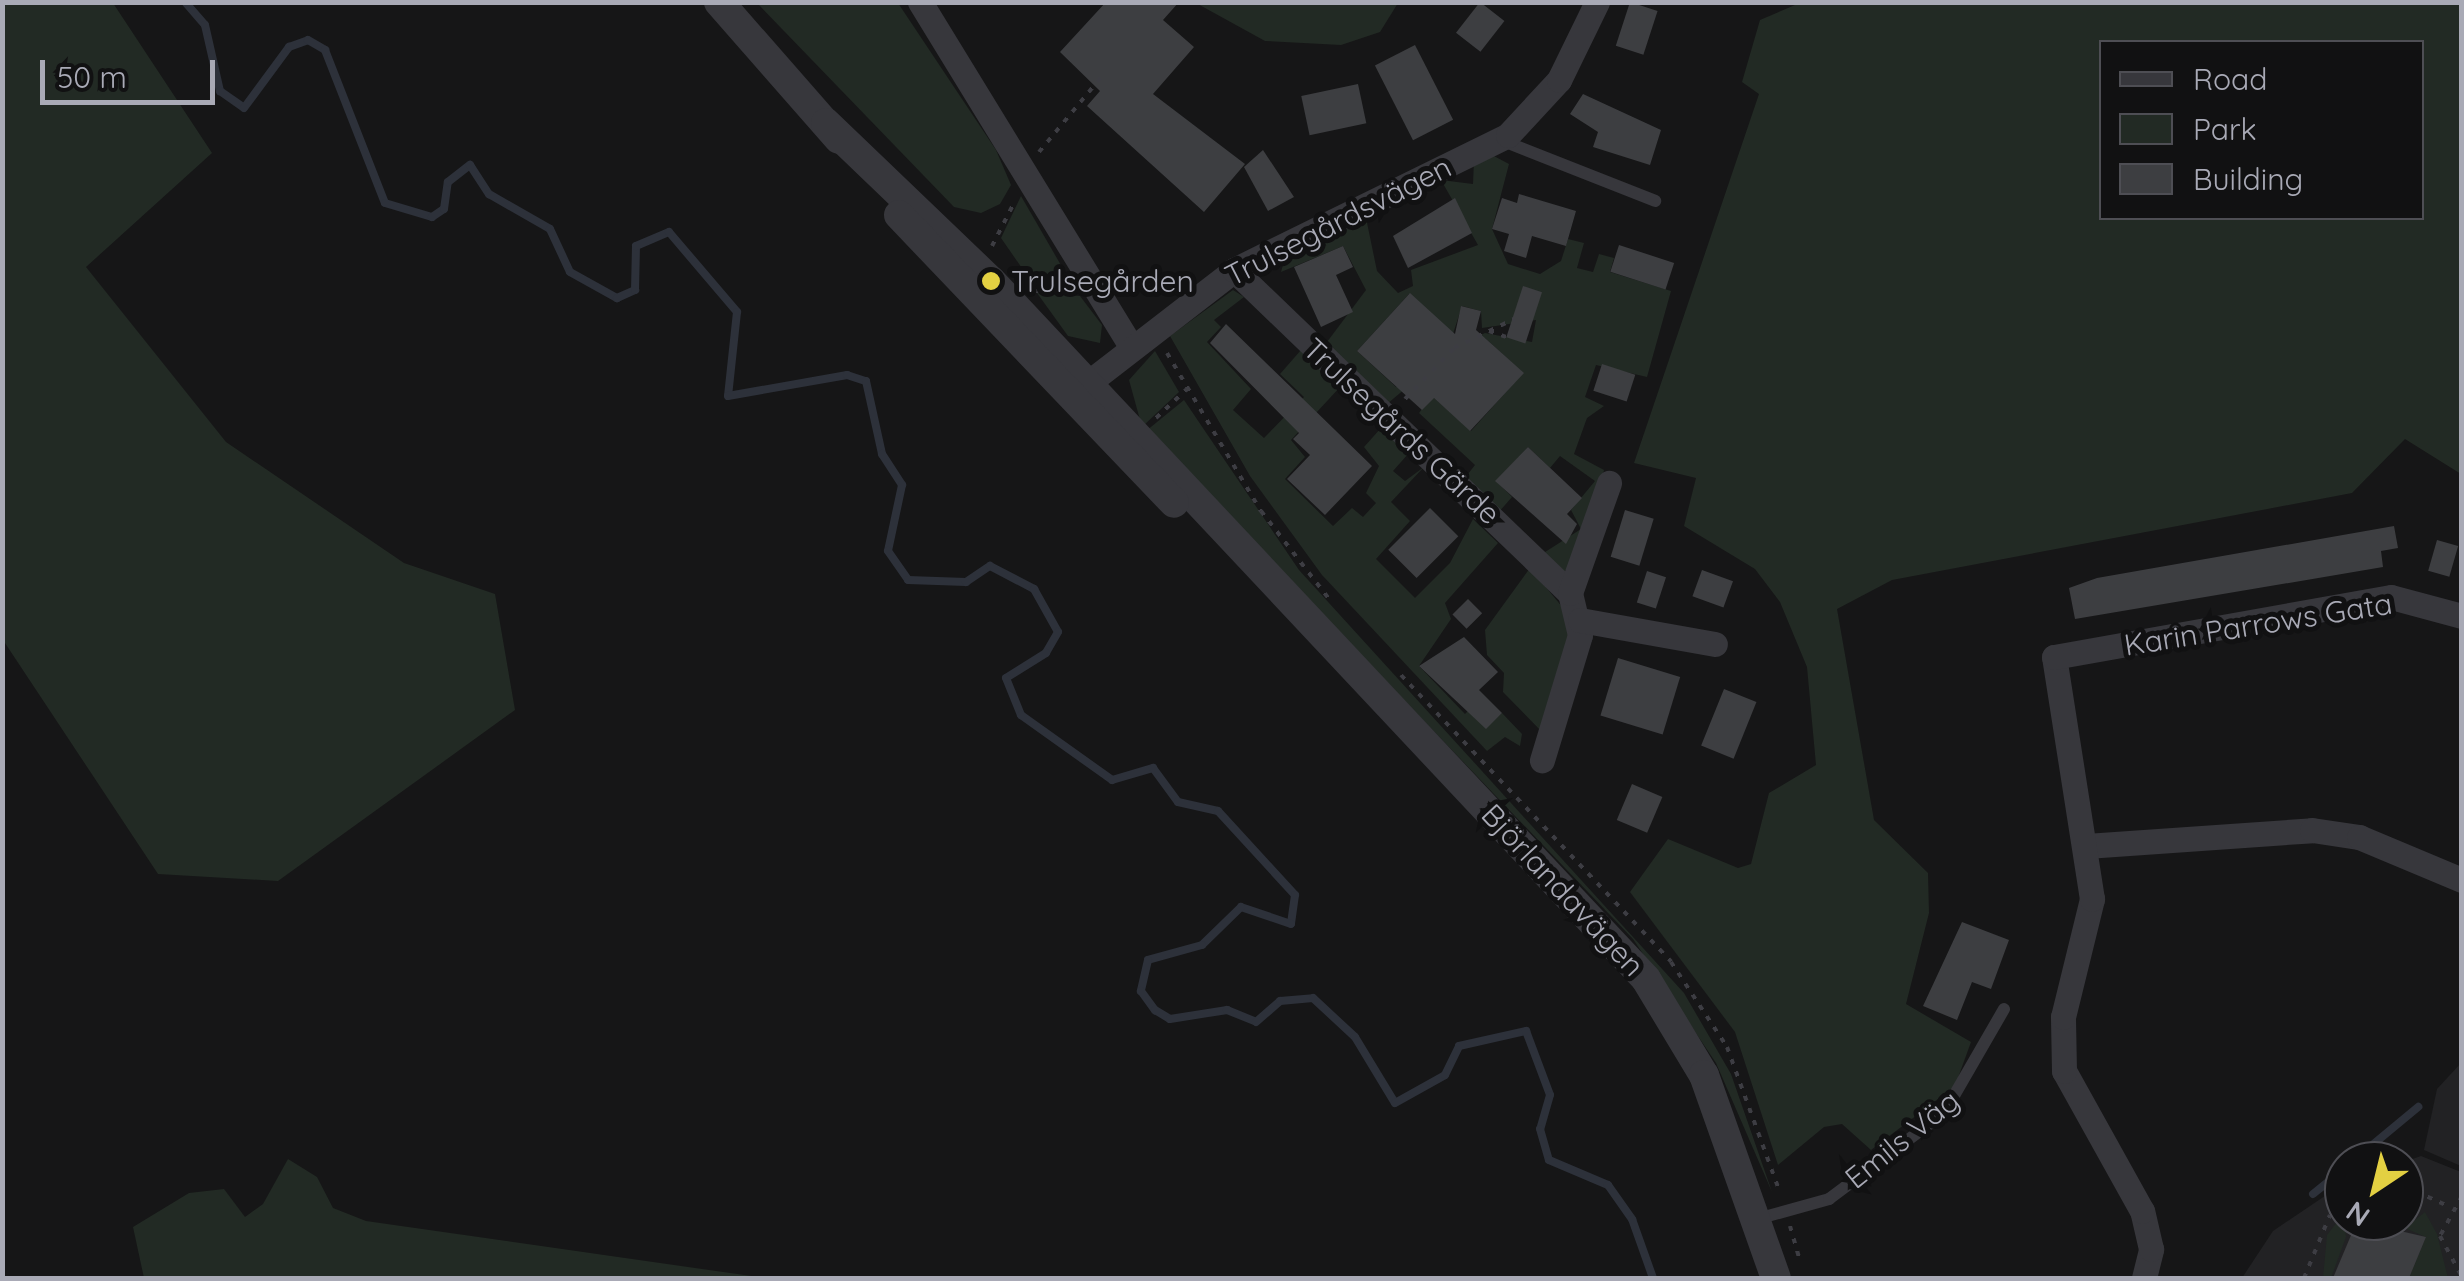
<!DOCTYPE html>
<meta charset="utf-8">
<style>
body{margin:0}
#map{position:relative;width:2464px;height:1281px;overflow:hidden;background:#161617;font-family:Quicksand,sans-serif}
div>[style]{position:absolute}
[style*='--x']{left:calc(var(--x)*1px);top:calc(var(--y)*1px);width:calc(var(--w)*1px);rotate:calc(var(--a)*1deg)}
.built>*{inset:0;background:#222224}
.green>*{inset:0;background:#222a24}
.stream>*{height:8px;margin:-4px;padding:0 4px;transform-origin:4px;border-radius:4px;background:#2d313a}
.building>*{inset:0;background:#3d3e41;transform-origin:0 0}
.path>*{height:4px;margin-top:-2px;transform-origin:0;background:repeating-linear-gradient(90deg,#3d3d43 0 5px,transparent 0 13px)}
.service>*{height:12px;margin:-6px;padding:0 6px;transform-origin:6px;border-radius:6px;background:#37373c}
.minor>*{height:25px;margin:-12.5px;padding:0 12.5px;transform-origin:12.5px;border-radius:12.5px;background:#37373c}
.tertiary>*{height:30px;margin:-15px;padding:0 15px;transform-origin:15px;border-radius:15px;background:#37373c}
.dots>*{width:28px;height:28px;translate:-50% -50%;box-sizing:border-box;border:5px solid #111112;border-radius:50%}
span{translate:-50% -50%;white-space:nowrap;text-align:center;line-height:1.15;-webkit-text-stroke:10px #111112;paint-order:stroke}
.street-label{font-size:30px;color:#a9aab6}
.poi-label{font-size:30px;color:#a9aab6}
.left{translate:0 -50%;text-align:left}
.frame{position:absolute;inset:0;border:5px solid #a9aab6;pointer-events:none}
.legend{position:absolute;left:2099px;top:40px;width:325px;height:180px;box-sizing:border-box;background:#111112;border:2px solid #4e4e54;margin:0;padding:12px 18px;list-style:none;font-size:30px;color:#a9aab6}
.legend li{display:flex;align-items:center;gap:20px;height:50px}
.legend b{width:50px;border:2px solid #4e4e54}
.north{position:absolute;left:2324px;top:1141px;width:100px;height:100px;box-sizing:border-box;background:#111112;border:2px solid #4e4e54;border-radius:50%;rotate:215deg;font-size:28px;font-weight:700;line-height:40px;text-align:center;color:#a9aab6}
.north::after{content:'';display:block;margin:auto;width:35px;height:45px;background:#e3d042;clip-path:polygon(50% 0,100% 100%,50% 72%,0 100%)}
.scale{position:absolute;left:40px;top:60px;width:175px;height:45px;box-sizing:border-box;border:5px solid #a9aab6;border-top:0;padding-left:12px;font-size:30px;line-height:35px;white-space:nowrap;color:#a9aab6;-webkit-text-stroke:8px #111112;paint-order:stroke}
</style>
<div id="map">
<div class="built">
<i style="clip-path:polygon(2461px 1063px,2461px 1166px,2424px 1150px,2437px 1089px)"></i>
<i style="clip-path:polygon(2421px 1156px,2461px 1172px,2461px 1278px,2242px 1278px,2273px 1231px,2344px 1183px,2344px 1221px,2404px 1221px,2404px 1162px)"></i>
</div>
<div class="green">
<i style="clip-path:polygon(evenodd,1802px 2px,2461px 3px,2461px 474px,2405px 439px,2352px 493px,1892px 580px,1837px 609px,1874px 820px,1928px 873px,1929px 913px,1906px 1004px,1971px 1042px,1955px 1086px,1871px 1150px,1842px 1124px,1824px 1127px,1778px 1165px,1735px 1032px,1630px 892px,1668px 839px,1738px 868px,1751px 864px,1769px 793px,1816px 765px,1807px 667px,1780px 602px,1755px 569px,1684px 526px,1696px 478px,1634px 463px,1759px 94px,1742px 82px,1760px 20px,1802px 2px,2102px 42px,2422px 42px,2422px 218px,2102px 218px,2102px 42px)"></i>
<i style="clip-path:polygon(2px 3px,113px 3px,212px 153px,86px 267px,226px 442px,404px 563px,495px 594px,515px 710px,278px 881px,158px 874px,3px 640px)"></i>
<i style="clip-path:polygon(757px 3px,898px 3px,996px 150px,1011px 185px,1000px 204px,981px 213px,954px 207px)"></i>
<i style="clip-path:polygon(1196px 3px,1398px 3px,1380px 32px,1341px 45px,1265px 41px)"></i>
<i style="clip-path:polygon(1492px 155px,1509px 164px,1492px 229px,1508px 264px,1540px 274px,1561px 261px,1568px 239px,1584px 243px,1577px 268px,1593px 272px,1599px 254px,1614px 258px,1610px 272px,1671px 291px,1647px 377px,1596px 365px,1585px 397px,1604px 406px,1587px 418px,1574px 454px,1604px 470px,1581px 559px,1562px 573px,1542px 554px,1581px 529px,1571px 510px,1595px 481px,1560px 456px,1550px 468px,1528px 447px,1496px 481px,1512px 497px,1498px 513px,1464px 479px,1475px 465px,1419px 413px,1432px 396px,1471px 431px,1523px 373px,1485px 338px,1468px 356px,1474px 338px,1485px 333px,1532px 342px,1536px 320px,1482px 328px,1481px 311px,1462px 306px,1451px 340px,1409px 294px,1357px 351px,1396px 387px,1418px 378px,1387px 404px,1321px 350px,1366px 290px,1343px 246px,1281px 272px,1286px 254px,1365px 213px,1377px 271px,1398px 293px,1413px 286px,1411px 270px,1478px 245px,1441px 180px,1473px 184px,1474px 160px)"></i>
<i style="clip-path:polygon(1021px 196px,1073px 286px,1072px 288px,1033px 284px,1001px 238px)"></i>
<i style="clip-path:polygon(1233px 290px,1244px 297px,1214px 320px,1221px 327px,1207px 342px,1251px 389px,1233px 410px,1264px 438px,1304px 397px,1280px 374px,1301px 350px,1341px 386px,1291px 440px,1305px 457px,1285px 479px,1333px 526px,1352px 508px,1363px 517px,1376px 503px,1366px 493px,1379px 466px,1364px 447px,1381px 428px,1409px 453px,1393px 471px,1405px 481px,1424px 467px,1391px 502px,1410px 521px,1376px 559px,1415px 598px,1450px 563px,1473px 519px,1498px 543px,1445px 603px,1451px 619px,1419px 666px,1465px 714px,1484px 695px,1474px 715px,1486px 728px,1502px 713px,1522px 734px,1520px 746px,1505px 737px,1487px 751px,1322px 575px,1250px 476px,1170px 336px)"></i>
<i style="clip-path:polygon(1037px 293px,1080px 296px,1102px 325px,1100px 343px,1068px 336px)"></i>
<i style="clip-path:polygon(1155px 351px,1179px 392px,1142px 427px,1129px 380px)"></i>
<i style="clip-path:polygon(1184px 400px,1299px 570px,1684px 993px,1731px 1074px,1772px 1192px,1716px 1063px,1633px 939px,1146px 431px)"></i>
<i style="clip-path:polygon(1530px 568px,1573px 620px,1542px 732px,1503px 692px,1504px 673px,1487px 655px,1485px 630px)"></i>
<i style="clip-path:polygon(288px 1159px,317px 1177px,333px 1208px,366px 1221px,765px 1278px,144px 1278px,133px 1227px,189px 1193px,224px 1189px,245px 1217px,263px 1204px)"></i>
<i style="clip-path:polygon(2425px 1212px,2437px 1234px,2448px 1278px,2409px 1278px,2426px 1237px,2405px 1228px)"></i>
<i style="clip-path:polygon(2344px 1213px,2346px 1237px,2331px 1278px,2323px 1278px,2327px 1235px)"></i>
</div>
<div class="stream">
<i style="--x:185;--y:2;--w:30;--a:49"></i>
<i style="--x:205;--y:25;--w:68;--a:77.2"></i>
<i style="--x:220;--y:91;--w:29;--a:35"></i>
<i style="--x:244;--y:108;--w:76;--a:-53.6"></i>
<i style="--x:289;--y:47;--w:20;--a:-20"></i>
<i style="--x:308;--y:40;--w:20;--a:30"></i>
<i style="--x:325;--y:50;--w:164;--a:68.6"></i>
<i style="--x:385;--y:203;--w:49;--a:16.6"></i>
<i style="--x:432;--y:217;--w:14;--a:-34"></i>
<i style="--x:444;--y:209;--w:27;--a:-82"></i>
<i style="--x:448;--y:182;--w:28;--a:-38"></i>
<i style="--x:470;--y:165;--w:35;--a:57"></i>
<i style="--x:489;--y:194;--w:70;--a:29.8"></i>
<i style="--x:550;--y:229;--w:47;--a:65.1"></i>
<i style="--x:570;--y:272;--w:54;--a:29"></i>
<i style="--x:617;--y:298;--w:20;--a:-24"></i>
<i style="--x:635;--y:290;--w:44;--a:-88.7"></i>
<i style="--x:636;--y:246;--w:36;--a:-23"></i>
<i style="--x:669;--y:232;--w:105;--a:49.6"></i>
<i style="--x:737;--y:312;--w:84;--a:96.1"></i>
<i style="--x:728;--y:396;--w:121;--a:-10"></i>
<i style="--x:847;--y:375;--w:20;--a:18"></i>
<i style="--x:866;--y:381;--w:75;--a:77.6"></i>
<i style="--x:882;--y:454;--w:37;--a:57"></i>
<i style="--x:902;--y:485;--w:67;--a:102"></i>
<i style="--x:888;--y:551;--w:35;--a:55"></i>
<i style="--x:908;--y:580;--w:58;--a:2"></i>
<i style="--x:966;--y:582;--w:29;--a:-34"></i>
<i style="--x:990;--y:566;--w:50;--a:27.6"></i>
<i style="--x:1034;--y:589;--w:49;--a:60.8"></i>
<i style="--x:1058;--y:632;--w:24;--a:120"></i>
<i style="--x:1046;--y:653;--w:47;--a:148"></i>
<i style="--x:1006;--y:678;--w:40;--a:68"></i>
<i style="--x:1021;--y:715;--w:112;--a:35.5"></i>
<i style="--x:1112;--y:780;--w:43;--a:-16.3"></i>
<i style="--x:1153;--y:768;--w:42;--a:53.7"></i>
<i style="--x:1178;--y:802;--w:41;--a:12.7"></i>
<i style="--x:1218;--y:811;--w:114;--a:47.5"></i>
<i style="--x:1295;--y:895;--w:29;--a:98"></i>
<i style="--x:1291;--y:924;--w:53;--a:-161.2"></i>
<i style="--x:1241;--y:907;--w:54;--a:135.7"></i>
<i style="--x:1202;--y:945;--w:56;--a:164.5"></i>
<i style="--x:1148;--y:960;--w:32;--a:103"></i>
<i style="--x:1141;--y:991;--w:24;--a:54"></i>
<i style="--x:1155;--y:1010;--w:17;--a:31"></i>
<i style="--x:1170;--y:1019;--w:58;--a:-9"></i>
<i style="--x:1227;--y:1010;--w:31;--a:22"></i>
<i style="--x:1256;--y:1022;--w:32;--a:-41"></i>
<i style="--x:1280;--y:1001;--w:33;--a:-5"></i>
<i style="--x:1313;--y:998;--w:57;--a:42.9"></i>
<i style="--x:1355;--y:1037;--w:77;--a:58.8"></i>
<i style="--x:1395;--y:1103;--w:57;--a:-29.2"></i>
<i style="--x:1445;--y:1075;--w:32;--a:-64"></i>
<i style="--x:1459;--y:1046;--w:69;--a:-12.6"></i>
<i style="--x:1526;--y:1031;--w:68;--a:69.4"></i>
<i style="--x:1550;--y:1095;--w:35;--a:106"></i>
<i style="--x:1540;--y:1129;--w:32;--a:74"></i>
<i style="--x:1549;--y:1160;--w:64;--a:23"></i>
<i style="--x:1608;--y:1185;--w:42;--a:54.8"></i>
<i style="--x:1632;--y:1219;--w:63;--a:70.4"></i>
<i style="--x:2353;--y:1161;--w:85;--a:-39.7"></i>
<i style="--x:2313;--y:1194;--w:40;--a:-39"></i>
</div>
<div class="building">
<i style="clip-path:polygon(1106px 2px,1179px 2px,1163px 20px,1194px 47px,1153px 94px,1245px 164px,1204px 212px,1087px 106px,1100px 91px,1060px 52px)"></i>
<i style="left:1480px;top:2px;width:31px;height:39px;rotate:38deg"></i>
<i style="left:1630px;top:2px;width:29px;height:46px;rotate:18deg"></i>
<i style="left:1415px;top:45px;width:84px;height:45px;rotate:63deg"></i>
<i style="left:1358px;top:84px;width:40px;height:58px;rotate:78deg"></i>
<i style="clip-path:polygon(1583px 94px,1661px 130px,1650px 165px,1593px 147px,1598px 132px,1570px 114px)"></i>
<i style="clip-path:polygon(1263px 150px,1294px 197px,1268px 211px,1244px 167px)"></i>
<i style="clip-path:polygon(1519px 194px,1576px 211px,1566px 246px,1532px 236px,1526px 258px,1504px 251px,1509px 234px,1492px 229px,1502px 198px,1517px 203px)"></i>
<i style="clip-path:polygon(1455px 198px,1472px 233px,1408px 268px,1393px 236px)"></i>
<i style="left:1619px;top:245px;width:58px;height:28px;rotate:18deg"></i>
<i style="clip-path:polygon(1343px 246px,1353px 267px,1336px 275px,1353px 312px,1321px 327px,1294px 267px)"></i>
<i style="left:1523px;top:286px;width:20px;height:54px;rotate:18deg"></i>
<i style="clip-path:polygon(1410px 293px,1455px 334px,1461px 306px,1481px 311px,1476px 330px,1524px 373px,1470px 431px,1434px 398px,1422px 410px,1357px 351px)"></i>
<i style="clip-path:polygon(1226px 324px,1372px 466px,1325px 515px,1287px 479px,1310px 455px,1293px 439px,1299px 433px,1210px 343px)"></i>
<i style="left:1602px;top:364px;width:35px;height:28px;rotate:18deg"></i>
<i style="clip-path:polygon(1528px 447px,1582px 498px,1567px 514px,1577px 524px,1566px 544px,1495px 481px)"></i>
<i style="left:1430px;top:508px;width:40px;height:59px;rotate:45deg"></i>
<i style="left:1625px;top:510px;width:30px;height:49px;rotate:17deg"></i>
<i style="clip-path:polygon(2394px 526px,2398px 548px,2381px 551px,2383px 567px,2075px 619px,2069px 588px,2097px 578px)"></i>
<i style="left:2437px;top:540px;width:22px;height:32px;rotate:16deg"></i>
<i style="left:1702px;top:570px;width:33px;height:28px;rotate:20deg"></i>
<i style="left:1647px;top:571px;width:20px;height:33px;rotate:18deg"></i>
<i style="left:1468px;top:599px;width:20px;height:22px;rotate:45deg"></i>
<i style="clip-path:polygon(1464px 637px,1498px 672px,1479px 690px,1502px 713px,1486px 729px,1419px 666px)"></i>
<i style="left:1618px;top:658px;width:65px;height:60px;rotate:17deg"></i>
<i style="left:1724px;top:689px;width:35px;height:61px;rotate:22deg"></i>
<i style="left:1632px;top:784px;width:33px;height:39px;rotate:23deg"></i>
<i style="clip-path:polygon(1962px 922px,2009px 940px,1991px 989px,1972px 982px,1957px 1020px,1923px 1006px)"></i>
<i style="clip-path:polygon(2357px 1221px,2426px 1237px,2409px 1278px,2333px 1278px)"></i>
</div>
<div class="path">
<i style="--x:1039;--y:152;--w:100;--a:-50.3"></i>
<i style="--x:992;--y:246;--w:48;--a:-62.9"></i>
<i style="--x:1035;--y:291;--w:35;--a:0"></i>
<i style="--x:1489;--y:331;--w:21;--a:19"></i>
<i style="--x:1167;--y:353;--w:184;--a:59.3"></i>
<i style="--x:1261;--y:511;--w:111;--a:52.3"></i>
<i style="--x:1405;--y:399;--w:71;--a:-46.1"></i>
<i style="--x:1454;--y:348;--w:67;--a:-25.8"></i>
<i style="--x:1156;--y:418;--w:42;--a:-43.1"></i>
<i style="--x:1401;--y:675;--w:394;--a:46.7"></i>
<i style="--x:1671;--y:962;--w:102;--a:56.6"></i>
<i style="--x:1727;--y:1047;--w:155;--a:70"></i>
<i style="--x:2404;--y:1186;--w:51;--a:24.5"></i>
<i style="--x:2462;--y:1196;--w:46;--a:118.8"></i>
<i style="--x:2440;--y:1236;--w:47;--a:61.8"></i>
<i style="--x:1790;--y:1226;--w:35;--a:74"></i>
<i style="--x:2304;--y:1278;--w:68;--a:-67.6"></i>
<i style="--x:2330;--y:1215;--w:18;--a:-41"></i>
</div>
<div class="service">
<i style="--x:1498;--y:139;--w:169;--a:21.5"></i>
<i style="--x:1757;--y:1219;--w:75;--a:-15.5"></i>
<i style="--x:1829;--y:1199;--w:144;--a:-36.8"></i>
<i style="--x:1944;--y:1113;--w:120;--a:-60"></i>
</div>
<div class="minor">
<i style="--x:920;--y:2;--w:402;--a:58.5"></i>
<i style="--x:1234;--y:270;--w:466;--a:43.9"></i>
<i style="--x:1570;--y:593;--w:43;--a:76.6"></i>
<i style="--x:1580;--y:635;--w:131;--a:106.9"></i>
<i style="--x:1088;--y:383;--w:185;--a:-37.7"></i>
<i style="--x:1234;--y:270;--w:305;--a:-26.2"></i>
<i style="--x:1508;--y:135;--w:75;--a:-47.2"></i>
<i style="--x:1559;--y:80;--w:87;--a:-64"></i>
<i style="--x:1570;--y:593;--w:117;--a:-70.5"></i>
<i style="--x:1580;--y:620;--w:137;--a:10.1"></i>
<i style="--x:2086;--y:846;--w:227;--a:-4"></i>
<i style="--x:2312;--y:830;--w:48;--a:8.5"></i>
<i style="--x:2359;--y:837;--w:112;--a:22.7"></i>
<i style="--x:2144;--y:1278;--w:30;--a:-76"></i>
<i style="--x:2151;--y:1249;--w:39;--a:-103"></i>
<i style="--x:2142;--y:1211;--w:160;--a:-119.1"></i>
<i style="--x:2064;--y:1071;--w:54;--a:-91.1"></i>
<i style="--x:2063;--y:1017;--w:122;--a:-76.2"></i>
<i style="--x:2092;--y:899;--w:245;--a:-98.9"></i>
<i style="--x:2054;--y:657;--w:342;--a:-10.1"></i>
<i style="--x:2391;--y:597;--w:73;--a:15"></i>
</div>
<div class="tertiary">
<i style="--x:719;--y:2;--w:182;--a:48.8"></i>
<i style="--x:826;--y:123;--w:228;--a:43.8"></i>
<i style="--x:991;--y:281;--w:957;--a:46.82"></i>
<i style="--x:1646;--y:979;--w:112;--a:58.9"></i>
<i style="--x:1704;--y:1075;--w:215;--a:70.5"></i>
<i style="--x:899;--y:215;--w:398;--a:46.3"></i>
</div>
<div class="dots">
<i style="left:991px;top:281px;background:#e3d042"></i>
</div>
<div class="street-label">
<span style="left:1338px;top:221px;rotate:-27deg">Trulsegårdsvägen</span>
<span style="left:1402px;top:431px;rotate:43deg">Trulsegårds Gärde</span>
<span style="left:2258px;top:624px;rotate:-9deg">Karin Parrows Gata</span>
<span style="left:1563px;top:890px;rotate:47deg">Björlandavägen</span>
<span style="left:1902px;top:1139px;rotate:-39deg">Emils Väg</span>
</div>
<div class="poi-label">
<span class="left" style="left:1011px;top:281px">Trulsegården</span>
</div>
<div class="frame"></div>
<ul class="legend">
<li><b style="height:12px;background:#37373c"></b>Road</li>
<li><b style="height:28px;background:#222a24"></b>Park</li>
<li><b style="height:28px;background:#3d3e41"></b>Building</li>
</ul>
<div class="north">N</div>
<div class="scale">50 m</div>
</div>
